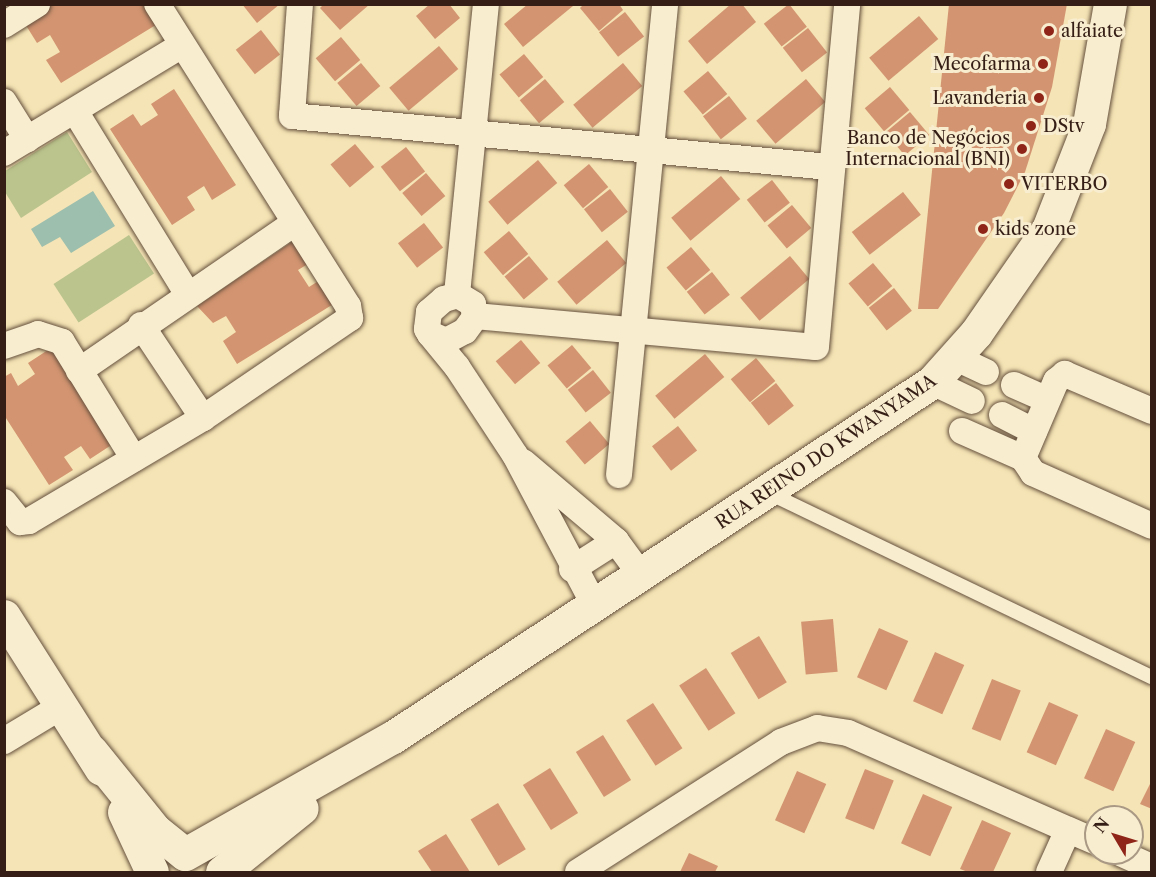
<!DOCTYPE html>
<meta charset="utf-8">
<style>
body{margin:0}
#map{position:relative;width:1156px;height:877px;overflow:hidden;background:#f5e4b5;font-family:"Libre Caslon Text",serif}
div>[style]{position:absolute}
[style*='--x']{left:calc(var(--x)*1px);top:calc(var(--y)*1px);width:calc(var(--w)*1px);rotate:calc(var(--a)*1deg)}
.green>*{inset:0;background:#bbc48d;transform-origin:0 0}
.water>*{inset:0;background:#9cbfae}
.building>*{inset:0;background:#d29471;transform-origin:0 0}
.roads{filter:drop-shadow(0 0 2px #65503d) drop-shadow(0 0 2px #65503d)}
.lane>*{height:14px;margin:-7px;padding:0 7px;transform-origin:7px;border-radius:7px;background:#f8edcf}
.street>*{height:26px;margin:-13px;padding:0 13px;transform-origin:13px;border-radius:13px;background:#f8edcf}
.secondary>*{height:33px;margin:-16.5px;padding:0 16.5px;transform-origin:16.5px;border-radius:16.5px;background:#f8edcf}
.dots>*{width:16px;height:16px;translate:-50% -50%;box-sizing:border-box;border:3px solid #f8edcf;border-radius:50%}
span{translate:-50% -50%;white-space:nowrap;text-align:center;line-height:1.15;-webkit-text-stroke:6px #f8edcf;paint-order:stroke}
.poi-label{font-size:18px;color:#351e15}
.left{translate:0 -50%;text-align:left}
.right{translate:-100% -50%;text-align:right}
.street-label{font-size:18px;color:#351e15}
.frame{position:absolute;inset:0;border:6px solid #351e15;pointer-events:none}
.north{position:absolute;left:1084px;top:805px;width:60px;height:60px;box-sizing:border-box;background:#f8edcf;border:2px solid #aa9a85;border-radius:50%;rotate:308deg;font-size:16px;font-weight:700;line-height:24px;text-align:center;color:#351e15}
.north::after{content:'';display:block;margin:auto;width:21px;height:27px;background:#8f2418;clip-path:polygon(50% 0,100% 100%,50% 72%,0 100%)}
</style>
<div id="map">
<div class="green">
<i style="clip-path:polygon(67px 132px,92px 172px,21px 218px,5px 192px,5px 171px)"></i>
<i style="left:129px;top:235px;width:46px;height:90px;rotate:57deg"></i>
</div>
<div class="water">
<i style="clip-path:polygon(93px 191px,115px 226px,71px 253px,60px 237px,42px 247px,31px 229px)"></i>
</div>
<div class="building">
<i style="clip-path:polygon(45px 4px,148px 4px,159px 23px,61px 83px,46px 60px,60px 52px,50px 35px,37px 43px,22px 19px)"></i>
<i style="clip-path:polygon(242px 4px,280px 4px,257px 23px)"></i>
<i style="clip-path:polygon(324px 4px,370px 4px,340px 30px,320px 8px)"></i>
<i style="clip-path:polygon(430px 4px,449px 4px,460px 18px,435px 39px,416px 16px)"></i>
<i style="clip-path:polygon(528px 4px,571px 4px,573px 6px,523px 47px,504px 24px)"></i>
<i style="clip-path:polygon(584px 4px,619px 4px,623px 10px,599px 31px,580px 8px)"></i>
<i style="clip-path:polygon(731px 4px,742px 4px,756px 22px,707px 64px,688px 41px)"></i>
<i style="left:789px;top:4px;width:29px;height:32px;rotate:52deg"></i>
<i style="clip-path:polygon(949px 4px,1067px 4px,1052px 87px,1025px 172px,1004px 213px,938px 309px,918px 309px)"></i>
<i style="left:625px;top:12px;width:31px;height:33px;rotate:52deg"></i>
<i style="left:919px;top:16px;width:30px;height:65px;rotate:50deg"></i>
<i style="left:808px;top:28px;width:31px;height:32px;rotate:52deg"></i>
<i style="left:261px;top:30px;width:31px;height:32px;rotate:52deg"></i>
<i style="left:341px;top:37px;width:30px;height:33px;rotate:50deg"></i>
<i style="left:439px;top:46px;width:30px;height:65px;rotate:50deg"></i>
<i style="left:524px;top:54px;width:30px;height:32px;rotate:50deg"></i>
<i style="left:361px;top:63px;width:30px;height:31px;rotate:50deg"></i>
<i style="left:623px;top:63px;width:30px;height:65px;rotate:50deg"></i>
<i style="left:708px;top:71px;width:30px;height:32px;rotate:50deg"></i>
<i style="left:545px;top:79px;width:30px;height:33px;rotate:50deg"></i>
<i style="left:806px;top:79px;width:30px;height:65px;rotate:50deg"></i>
<i style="left:890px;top:87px;width:30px;height:33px;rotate:50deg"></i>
<i style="clip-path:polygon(174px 89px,236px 185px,212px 200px,204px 186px,187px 197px,195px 210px,172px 225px,110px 129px,133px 114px,141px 126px,158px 115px,151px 104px)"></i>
<i style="left:729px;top:96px;width:29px;height:33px;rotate:52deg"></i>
<i style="left:910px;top:112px;width:30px;height:32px;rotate:50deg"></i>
<i style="left:355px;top:144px;width:30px;height:32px;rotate:50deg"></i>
<i style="left:406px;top:147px;width:31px;height:32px;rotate:52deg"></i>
<i style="left:538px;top:160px;width:30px;height:65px;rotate:50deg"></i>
<i style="left:589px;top:164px;width:30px;height:33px;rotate:50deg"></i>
<i style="left:426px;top:173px;width:30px;height:31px;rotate:50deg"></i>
<i style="left:721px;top:176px;width:30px;height:65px;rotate:50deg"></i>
<i style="left:772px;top:180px;width:29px;height:32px;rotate:52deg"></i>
<i style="left:610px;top:189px;width:29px;height:33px;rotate:52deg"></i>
<i style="left:903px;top:192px;width:29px;height:65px;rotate:52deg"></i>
<i style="left:792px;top:205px;width:30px;height:32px;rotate:50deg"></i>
<i style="left:424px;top:223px;width:31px;height:33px;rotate:52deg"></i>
<i style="left:509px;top:231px;width:30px;height:33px;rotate:50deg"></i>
<i style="clip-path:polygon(296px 239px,311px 262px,298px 270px,309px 287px,320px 280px,335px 303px,237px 364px,223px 341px,236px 332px,226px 316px,213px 323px,197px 306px)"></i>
<i style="left:607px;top:240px;width:30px;height:65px;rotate:50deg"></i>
<i style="left:691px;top:247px;width:30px;height:32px;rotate:50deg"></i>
<i style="left:529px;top:256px;width:30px;height:32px;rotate:50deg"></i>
<i style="left:790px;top:256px;width:30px;height:65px;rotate:50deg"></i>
<i style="left:873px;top:263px;width:30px;height:32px;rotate:50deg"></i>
<i style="left:712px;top:272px;width:29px;height:32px;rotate:52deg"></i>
<i style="left:894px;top:288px;width:29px;height:32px;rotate:52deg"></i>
<i style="left:521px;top:340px;width:30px;height:33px;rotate:50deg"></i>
<i style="left:572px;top:345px;width:30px;height:32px;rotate:50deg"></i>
<i style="clip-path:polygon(51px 348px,113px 444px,90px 459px,81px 446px,64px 457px,73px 470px,49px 485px,4px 415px,4px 377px,11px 373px,18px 386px,35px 374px,28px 363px)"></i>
<i style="left:705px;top:354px;width:30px;height:65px;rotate:50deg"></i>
<i style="left:756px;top:358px;width:30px;height:33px;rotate:50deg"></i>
<i style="left:593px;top:370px;width:29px;height:32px;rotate:52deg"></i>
<i style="left:776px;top:383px;width:29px;height:32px;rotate:52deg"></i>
<i style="left:590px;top:421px;width:30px;height:32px;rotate:50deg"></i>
<i style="left:678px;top:426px;width:31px;height:33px;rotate:52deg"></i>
<i style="left:833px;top:619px;width:53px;height:32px;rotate:85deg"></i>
<i style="left:879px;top:628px;width:32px;height:54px;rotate:24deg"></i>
<i style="left:759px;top:636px;width:54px;height:33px;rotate:59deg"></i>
<i style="left:935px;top:652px;width:32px;height:54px;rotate:24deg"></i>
<i style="left:706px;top:668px;width:54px;height:32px;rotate:57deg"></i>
<i style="left:992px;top:679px;width:31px;height:54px;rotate:22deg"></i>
<i style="left:1049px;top:702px;width:32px;height:55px;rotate:24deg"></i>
<i style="left:653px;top:703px;width:54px;height:32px;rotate:57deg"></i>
<i style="left:1106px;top:729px;width:32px;height:54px;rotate:24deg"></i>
<i style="left:603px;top:735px;width:53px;height:32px;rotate:58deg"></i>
<i style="left:550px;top:768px;width:53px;height:32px;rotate:58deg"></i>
<i style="left:865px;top:769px;width:31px;height:53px;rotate:22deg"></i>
<i style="left:797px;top:771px;width:32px;height:54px;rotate:24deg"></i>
<i style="clip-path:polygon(1152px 780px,1152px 809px,1140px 804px)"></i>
<i style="left:923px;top:794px;width:32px;height:54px;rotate:24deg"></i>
<i style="left:498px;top:803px;width:54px;height:32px;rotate:59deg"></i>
<i style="clip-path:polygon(982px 820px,1011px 833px,993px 872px,968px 872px,960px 869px)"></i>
<i style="clip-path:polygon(446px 834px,470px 872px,432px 872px,418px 851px)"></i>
<i style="clip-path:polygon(689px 853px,718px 866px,715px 872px,680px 872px)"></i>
</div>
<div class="roads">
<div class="lane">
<i style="--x:769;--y:493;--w:425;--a:25.7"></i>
</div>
<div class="street">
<i style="--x:300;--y:4;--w:112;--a:94.1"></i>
<i style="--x:292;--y:116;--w:540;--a:5.42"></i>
<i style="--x:4;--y:25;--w:39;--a:-32"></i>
<i style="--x:4;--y:102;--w:44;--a:58.1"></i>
<i style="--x:75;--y:111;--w:216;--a:58.4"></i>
<i style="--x:4;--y:153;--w:208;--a:-31.2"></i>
<i style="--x:457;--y:294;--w:291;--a:-84.3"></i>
<i style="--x:475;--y:316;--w:342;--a:5.2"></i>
<i style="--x:816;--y:347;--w:344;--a:-84.8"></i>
<i style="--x:141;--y:325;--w:112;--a:56.3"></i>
<i style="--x:430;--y:334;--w:17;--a:24"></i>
<i style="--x:446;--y:341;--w:21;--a:-28"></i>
<i style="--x:465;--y:331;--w:17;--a:-54"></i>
<i style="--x:475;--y:317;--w:13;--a:-99"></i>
<i style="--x:473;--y:304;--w:17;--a:-149"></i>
<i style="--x:458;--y:295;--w:15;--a:164"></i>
<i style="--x:444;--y:299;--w:20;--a:139"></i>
<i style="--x:429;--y:312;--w:17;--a:97"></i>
<i style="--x:427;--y:329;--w:6;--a:59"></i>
<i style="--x:430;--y:334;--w:43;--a:50.7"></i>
<i style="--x:457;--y:367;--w:105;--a:56.6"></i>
<i style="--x:515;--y:455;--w:171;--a:62.1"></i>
<i style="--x:4;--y:346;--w:36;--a:-19"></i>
<i style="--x:38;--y:334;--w:25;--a:18"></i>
<i style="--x:62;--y:342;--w:137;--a:58.4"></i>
<i style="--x:956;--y:358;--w:33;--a:25"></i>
<i style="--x:79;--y:371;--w:261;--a:-34.5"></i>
<i style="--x:932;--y:382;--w:44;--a:25.4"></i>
<i style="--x:1014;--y:385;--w:36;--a:24"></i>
<i style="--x:1152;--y:411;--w:95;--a:-157"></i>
<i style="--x:1065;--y:374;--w:11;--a:142"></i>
<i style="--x:1056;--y:381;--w:84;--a:113.2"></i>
<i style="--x:1023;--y:458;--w:18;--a:56"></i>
<i style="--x:1033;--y:473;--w:130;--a:24"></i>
<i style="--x:1002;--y:415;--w:36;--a:27"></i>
<i style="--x:962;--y:431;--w:67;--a:23.9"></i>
<i style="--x:523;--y:462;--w:122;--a:40.3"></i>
<i style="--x:616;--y:541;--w:42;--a:53.7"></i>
<i style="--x:619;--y:475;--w:473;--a:-84.4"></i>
<i style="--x:4;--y:502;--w:26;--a:51"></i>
<i style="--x:20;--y:522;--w:9;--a:-6"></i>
<i style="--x:29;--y:521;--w:202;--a:-30.6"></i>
<i style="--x:203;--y:418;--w:178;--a:-34.2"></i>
<i style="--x:350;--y:318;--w:12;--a:-99"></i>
<i style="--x:348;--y:306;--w:357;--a:-122.3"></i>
<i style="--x:572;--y:569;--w:52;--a:-32.5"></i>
<i style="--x:4;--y:741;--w:68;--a:-31.1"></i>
<i style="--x:1120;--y:853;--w:35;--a:24"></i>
<i style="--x:578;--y:872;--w:241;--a:-32.6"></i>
<i style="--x:781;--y:742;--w:39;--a:-21"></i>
<i style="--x:817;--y:728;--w:31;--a:9"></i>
<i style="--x:848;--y:733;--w:271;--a:23.7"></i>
<i style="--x:1049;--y:872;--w:46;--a:-65.7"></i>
</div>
<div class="secondary">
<i style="--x:4;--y:616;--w:181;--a:57.6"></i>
<i style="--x:91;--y:751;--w:102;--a:51"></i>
<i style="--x:155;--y:830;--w:38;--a:39"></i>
<i style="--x:185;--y:854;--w:239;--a:-29.4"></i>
<i style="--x:393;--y:737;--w:645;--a:-33.37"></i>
<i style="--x:932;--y:382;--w:66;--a:-48.1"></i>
<i style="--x:976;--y:333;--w:126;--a:-55.3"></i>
<i style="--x:1048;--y:229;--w:113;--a:-68.7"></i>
<i style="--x:1089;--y:124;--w:122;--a:-80.1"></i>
<i style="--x:124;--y:812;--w:66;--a:65"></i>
<i style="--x:222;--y:872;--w:102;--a:-38.7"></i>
</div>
</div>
<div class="dots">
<i style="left:1049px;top:31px;background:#8f2418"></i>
<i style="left:1043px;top:64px;background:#8f2418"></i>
<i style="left:1039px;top:98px;background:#8f2418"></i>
<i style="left:1031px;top:126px;background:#8f2418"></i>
<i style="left:1022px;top:149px;background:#8f2418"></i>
<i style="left:1009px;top:184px;background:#8f2418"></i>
<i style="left:983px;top:229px;background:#8f2418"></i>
</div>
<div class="poi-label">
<span class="left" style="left:1061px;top:31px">alfaiate</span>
<span class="right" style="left:1031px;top:64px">Mecofarma</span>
<span class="right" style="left:1027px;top:98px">Lavanderia</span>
<span class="left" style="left:1043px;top:126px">DStv</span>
<span class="right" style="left:1010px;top:149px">Banco de Negócios<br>Internacional (BNI)</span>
<span class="left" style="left:1021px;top:184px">VITERBO</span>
<span class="left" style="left:995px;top:229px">kids zone</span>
</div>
<div class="street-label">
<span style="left:826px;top:452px;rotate:-34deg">RUA REINO DO KWANYAMA</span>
</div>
<div class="frame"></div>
<div class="north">N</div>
</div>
